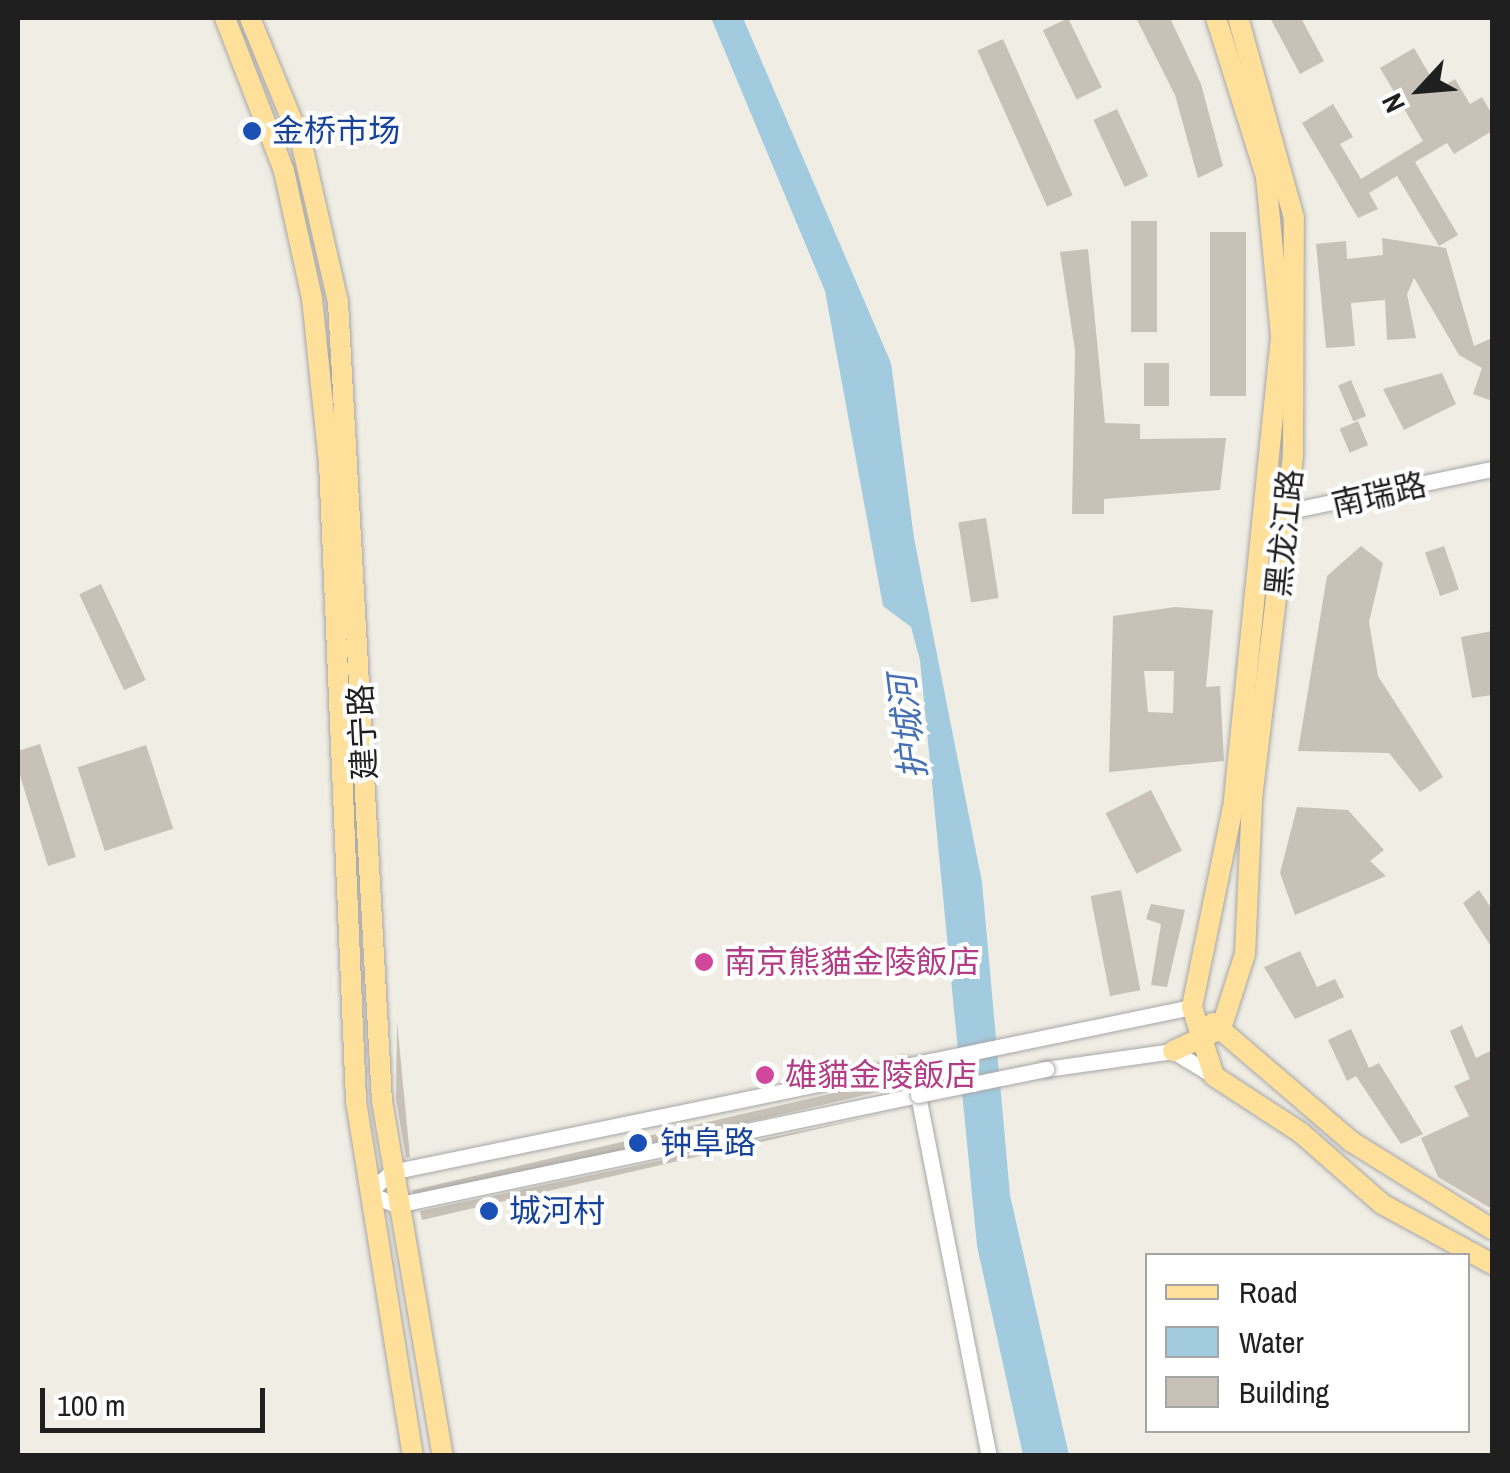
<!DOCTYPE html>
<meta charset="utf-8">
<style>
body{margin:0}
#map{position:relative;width:1510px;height:1473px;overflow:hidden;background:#f0eee4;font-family:"Archivo Narrow","Noto Sans SC",sans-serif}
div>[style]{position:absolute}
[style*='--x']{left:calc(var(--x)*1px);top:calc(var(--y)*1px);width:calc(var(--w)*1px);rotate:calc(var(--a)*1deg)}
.water>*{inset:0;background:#a3cbe0}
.building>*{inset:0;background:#c8c1b7;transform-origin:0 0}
.roads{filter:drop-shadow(0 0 2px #a6a6a6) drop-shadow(0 0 2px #a6a6a6)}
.minor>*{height:15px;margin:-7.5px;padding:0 7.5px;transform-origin:7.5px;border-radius:7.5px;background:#fff}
.major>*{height:20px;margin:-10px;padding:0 10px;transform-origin:10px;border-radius:10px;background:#ffe09a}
.bridges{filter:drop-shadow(0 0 2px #a6a6a6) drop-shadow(0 0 2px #a6a6a6)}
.minor-bridge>*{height:15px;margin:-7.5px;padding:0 7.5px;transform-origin:7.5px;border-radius:7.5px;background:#fff}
.dots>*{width:28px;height:28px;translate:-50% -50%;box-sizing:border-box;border:5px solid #fff;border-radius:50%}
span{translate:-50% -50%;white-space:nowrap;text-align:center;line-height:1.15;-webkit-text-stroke:8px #fff;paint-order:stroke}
.transit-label{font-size:32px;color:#164399}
.left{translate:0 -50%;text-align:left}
.street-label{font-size:32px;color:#1f1f1f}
.hotel-label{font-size:32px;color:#b23c85}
.water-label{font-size:35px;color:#4670b3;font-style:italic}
.frame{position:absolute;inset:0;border:20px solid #1f1f1f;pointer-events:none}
.legend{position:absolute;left:1145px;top:1253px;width:325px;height:180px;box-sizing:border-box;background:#fff;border:2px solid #a5a5a5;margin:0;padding:12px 18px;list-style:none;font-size:30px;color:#1f1f1f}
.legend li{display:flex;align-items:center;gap:20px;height:50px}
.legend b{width:50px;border:2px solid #a5a5a5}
.north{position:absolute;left:1370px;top:40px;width:100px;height:100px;-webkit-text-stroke:8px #fff;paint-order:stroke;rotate:244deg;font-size:28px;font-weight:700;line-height:40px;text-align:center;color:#1f1f1f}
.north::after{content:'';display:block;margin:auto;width:35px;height:45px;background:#1f1f1f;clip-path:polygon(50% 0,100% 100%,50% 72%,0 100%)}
.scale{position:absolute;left:40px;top:1388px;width:225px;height:45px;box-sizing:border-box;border:5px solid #1f1f1f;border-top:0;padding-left:12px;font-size:30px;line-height:35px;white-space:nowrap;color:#1f1f1f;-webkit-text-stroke:8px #fff;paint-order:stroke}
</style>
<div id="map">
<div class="water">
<i style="clip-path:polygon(711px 18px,743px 18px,891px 363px,914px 538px,982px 882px,1010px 1195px,1069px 1455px,1023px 1455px,977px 1246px,920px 660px,911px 627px,883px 606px,825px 291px)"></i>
</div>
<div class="building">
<i style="left:1068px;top:18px;width:77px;height:28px;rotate:64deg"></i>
<i style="clip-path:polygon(1136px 18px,1170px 18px,1201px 84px,1223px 166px,1198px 178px,1175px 95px)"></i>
<i style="clip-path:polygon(1270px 18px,1301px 18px,1324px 61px,1300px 74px)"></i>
<i style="left:1003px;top:39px;width:171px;height:28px;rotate:66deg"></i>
<i style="clip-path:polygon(1414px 48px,1438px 89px,1455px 79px,1470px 104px,1482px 97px,1492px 114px,1492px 131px,1454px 154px,1447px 143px,1415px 162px,1458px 235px,1439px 246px,1397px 176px,1369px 193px,1378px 209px,1358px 218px,1302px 123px,1333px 104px,1353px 137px,1340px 144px,1361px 179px,1423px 141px,1380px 68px)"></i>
<i style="left:1117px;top:109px;width:74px;height:26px;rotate:65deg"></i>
<i style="left:1131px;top:221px;width:26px;height:111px"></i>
<i style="left:1210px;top:232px;width:36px;height:164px"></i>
<i style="clip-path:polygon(1382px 238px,1446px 248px,1474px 346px,1492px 338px,1492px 401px,1473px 394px,1482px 368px,1459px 355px,1414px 278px,1407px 294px,1416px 338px,1387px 340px,1385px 300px,1351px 303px,1355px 346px,1326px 348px,1316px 244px,1346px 241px,1347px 259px,1383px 255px)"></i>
<i style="clip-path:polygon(1088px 249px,1105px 423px,1140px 424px,1140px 439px,1226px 438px,1220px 490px,1104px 499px,1104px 514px,1072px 514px,1075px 350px,1060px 252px)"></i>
<i style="left:1144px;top:363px;width:25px;height:43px"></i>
<i style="clip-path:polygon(1442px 373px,1456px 404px,1404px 430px,1383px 389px)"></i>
<i style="left:1351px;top:380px;width:39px;height:14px;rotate:67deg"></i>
<i style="left:1358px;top:421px;width:26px;height:20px;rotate:67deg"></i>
<i style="left:986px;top:518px;width:81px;height:28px;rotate:81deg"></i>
<i style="clip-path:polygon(1361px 546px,1383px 563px,1369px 622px,1378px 676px,1443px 777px,1420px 792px,1389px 753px,1298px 751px,1327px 576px)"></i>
<i style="left:1444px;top:546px;width:46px;height:20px;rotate:71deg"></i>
<i style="left:101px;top:584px;width:106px;height:24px;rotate:65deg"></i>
<i style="clip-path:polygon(evenodd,1175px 607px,1213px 610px,1206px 687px,1220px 686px,1224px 761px,1109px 772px,1113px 616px,1175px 607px,1144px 671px,1174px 671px,1173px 713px,1148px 712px,1144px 671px)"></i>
<i style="clip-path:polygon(1492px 631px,1492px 695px,1472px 698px,1461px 637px)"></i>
<i style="clip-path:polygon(40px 744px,76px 857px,48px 866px,18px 769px,18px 751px)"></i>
<i style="left:146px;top:745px;width:88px;height:72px;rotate:72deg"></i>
<i style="left:1151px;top:790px;width:68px;height:51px;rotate:63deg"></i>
<i style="clip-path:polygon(1297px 807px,1348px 810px,1384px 850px,1370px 861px,1386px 876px,1295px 915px,1280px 873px)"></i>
<i style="left:1121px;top:890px;width:102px;height:31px;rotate:79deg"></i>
<i style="clip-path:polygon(1479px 890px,1492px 909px,1492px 948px,1463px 903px)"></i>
<i style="clip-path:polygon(1151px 904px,1185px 910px,1167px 987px,1151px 985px,1161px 924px,1146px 919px)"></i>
<i style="clip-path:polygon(1300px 951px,1317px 987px,1335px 979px,1344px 997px,1295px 1019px,1264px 967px)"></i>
<i style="clip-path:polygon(397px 1021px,410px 1157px,406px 1158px,396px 1099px)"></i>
<i style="clip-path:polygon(1462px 1025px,1476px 1058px,1492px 1050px,1492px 1209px,1438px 1177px,1421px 1138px,1469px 1116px,1454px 1086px,1470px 1079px,1450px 1031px)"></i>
<i style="clip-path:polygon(1351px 1029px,1369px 1068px,1379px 1063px,1423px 1134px,1401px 1144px,1356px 1076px,1347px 1081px,1328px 1040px)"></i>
<i style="left:877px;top:1083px;width:9px;height:477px;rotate:77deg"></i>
<i style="clip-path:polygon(883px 1114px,422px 1220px,420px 1211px)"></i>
</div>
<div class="roads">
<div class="minor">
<i style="--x:1265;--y:516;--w:232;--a:-11.7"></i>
<i style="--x:904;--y:1064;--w:34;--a:66"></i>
<i style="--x:918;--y:1095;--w:368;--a:78.9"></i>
<i style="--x:1046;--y:1069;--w:128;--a:-8.1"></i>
<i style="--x:1173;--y:1051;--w:48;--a:31.4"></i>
<i style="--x:918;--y:1095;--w:533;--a:168.1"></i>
<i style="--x:396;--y:1205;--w:30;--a:-157"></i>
<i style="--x:368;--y:1193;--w:31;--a:-42"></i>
<i style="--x:391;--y:1172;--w:818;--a:-11.64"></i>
</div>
<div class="major">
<i style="--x:225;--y:18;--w:164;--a:68.9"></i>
<i style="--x:284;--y:171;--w:130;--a:77.6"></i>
<i style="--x:312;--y:298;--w:165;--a:84.1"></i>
<i style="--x:329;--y:462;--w:640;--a:87.58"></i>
<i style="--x:356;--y:1101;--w:360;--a:80.9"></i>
<i style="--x:250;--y:18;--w:137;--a:67.7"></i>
<i style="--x:302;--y:145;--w:161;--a:77.1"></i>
<i style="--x:338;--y:302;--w:800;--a:86.85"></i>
<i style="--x:382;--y:1101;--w:360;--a:80.3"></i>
<i style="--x:1216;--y:18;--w:167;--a:72.5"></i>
<i style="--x:1266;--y:177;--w:161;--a:84.6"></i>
<i style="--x:1281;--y:337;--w:467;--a:95.8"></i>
<i style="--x:1234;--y:802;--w:209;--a:101.6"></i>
<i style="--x:1192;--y:1007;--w:72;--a:72.3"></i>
<i style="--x:1214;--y:1076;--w:104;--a:33.2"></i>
<i style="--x:1301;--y:1133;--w:108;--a:41.2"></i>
<i style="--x:1382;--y:1204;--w:125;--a:28.6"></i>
<i style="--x:1213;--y:1023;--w:183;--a:40.6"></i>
<i style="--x:1352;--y:1142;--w:165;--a:31.9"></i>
<i style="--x:1173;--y:1051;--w:53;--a:-24.6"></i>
<i style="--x:1221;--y:1029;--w:79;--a:-72.3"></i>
<i style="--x:1245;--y:954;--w:155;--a:-87.4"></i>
<i style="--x:1252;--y:799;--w:345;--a:-83.2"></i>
<i style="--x:1293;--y:456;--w:238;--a:-89.8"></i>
<i style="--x:1294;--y:218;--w:208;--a:-105.6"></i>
</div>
</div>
<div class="bridges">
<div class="minor-bridge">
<i style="--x:918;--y:1095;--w:131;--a:-11.5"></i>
</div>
</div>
<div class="dots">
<i style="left:252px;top:131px;background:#1a4fb4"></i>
<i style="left:704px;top:962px;background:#d1479c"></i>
<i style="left:765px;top:1075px;background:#d1479c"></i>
<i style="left:638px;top:1143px;background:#1a4fb4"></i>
<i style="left:489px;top:1211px;background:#1a4fb4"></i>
</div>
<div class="transit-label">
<span class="left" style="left:272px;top:131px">金桥市场</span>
<span class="left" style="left:660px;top:1143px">钟阜路</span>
<span class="left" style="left:509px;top:1211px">城河村</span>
</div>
<div class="street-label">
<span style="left:1379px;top:495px;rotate:-13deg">南瑞路</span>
<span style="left:1285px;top:533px;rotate:-84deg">黑龙江路</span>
<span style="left:363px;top:732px;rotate:-93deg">建宁路</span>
</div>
<div class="hotel-label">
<span class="left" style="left:724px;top:962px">南京熊貓金陵飯店</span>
<span class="left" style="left:785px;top:1075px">雄貓金陵飯店</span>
</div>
<div class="water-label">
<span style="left:908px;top:727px;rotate:-97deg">护城河</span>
</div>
<div class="frame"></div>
<ul class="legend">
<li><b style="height:12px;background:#ffe09a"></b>Road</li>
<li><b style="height:28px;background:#a3cbe0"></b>Water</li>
<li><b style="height:28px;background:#c8c1b7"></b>Building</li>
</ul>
<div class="north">N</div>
<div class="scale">100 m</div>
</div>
